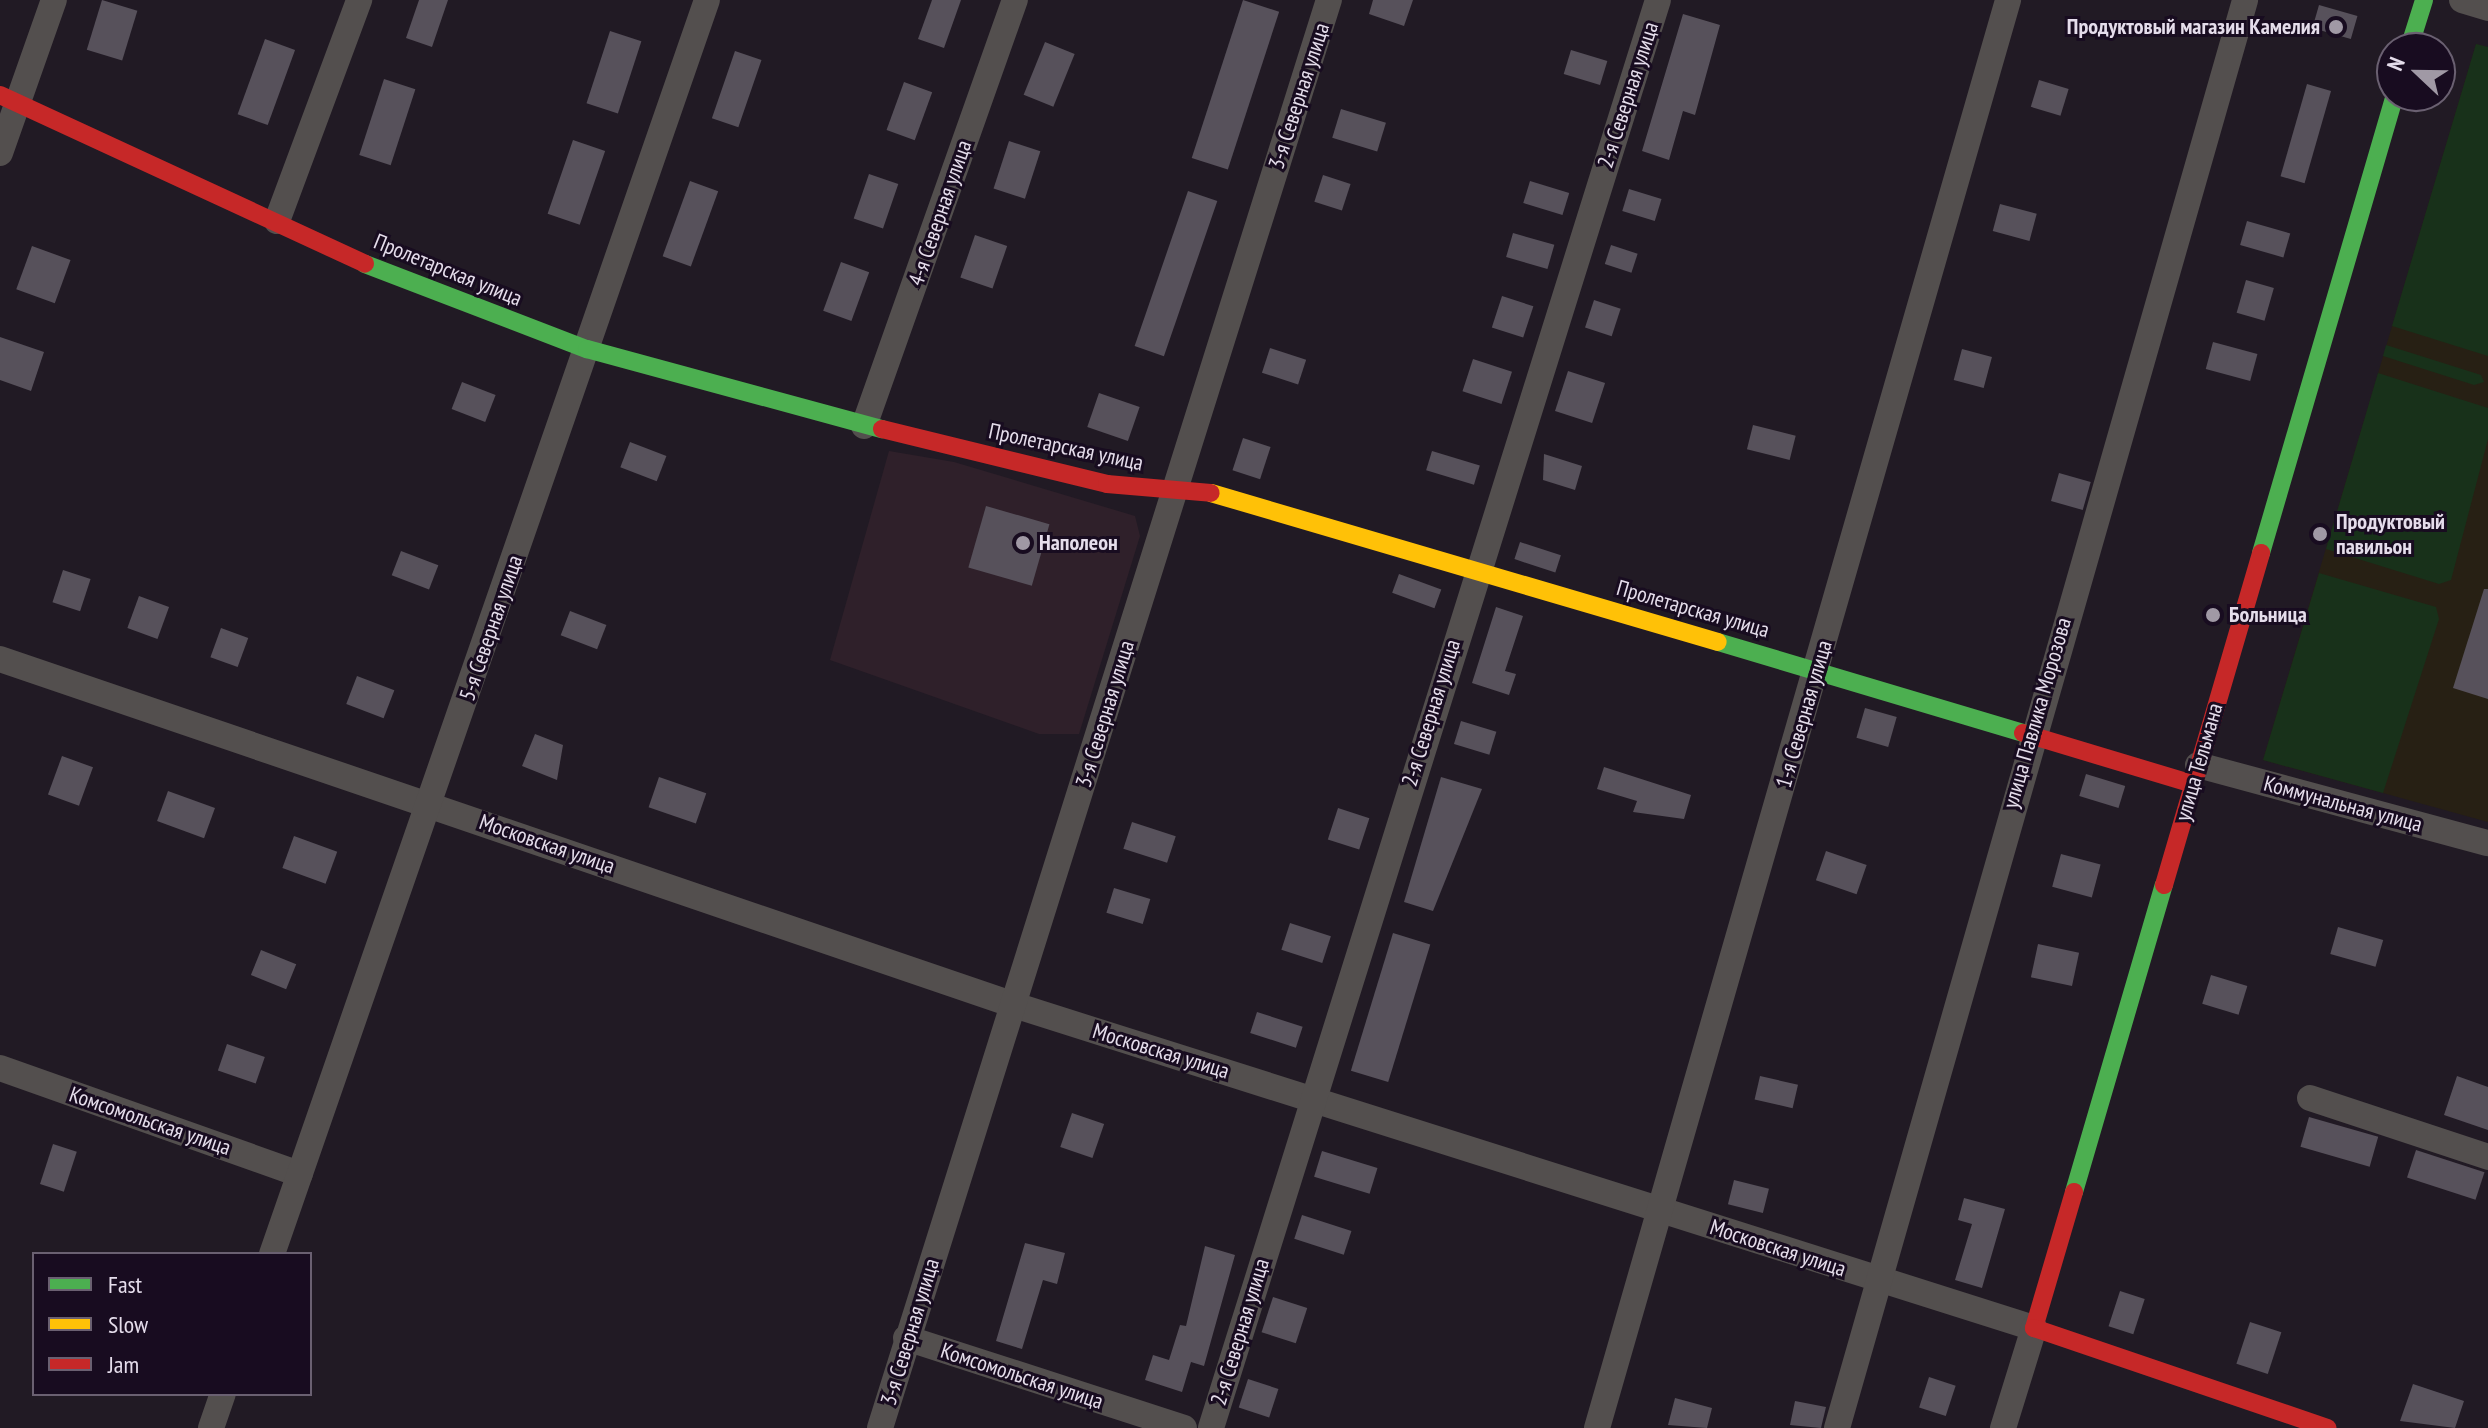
<!DOCTYPE html>
<meta charset="utf-8">
<style>
body{margin:0}
#map{position:relative;width:2488px;height:1428px;overflow:hidden;background:#211a24;font-family:"PT Sans Narrow",sans-serif}
div>[style]{position:absolute}
[style*='--x']{left:calc(var(--x)*1px);top:calc(var(--y)*1px);width:calc(var(--w)*1px);rotate:calc(var(--a)*1deg)}
.commercial>*{inset:0;background:#2f202a}
.medical>*{inset:0;background:#272014}
.green>*{inset:0;background:#18311a}
.building>*{inset:0;background:#57515b;transform-origin:0 0}
.street>*{height:26px;margin:-13px;padding:0 13px;transform-origin:13px;border-radius:13px;background:#534f4e}
.fast>*{height:18px;margin:-9px;padding:0 9px;transform-origin:9px;border-radius:9px;background:#4caf50}
.slow>*{height:18px;margin:-9px;padding:0 9px;transform-origin:9px;border-radius:9px;background:#ffc107}
.jam>*{height:18px;margin:-9px;padding:0 9px;transform-origin:9px;border-radius:9px;background:#c62828}
.dots>*{width:22px;height:22px;translate:-50% -50%;box-sizing:border-box;border:4px solid #180c20;border-radius:50%}
span{translate:-50% -50%;white-space:nowrap;text-align:center;line-height:1.15;-webkit-text-stroke:6px #180c20;paint-order:stroke}
.poi-label{font-size:22px;color:#e5ddeb;font-weight:700}
.right{translate:-100% -50%;text-align:right}
.left{translate:0 -50%;text-align:left}
.street-label{font-size:22px;color:#e5ddeb}
.legend{position:absolute;left:32px;top:1252px;width:280px;height:144px;box-sizing:border-box;background:#180c20;border:2px solid #6a6071;margin:0;padding:10px 14px;list-style:none;font-size:24px;color:#e5ddeb}
.legend li{display:flex;align-items:center;gap:16px;height:40px}
.legend b{width:40px;border:2px solid #6a6071}
.north{position:absolute;left:2376px;top:32px;width:80px;height:80px;box-sizing:border-box;background:#180c20;border:2px solid #6a6071;border-radius:50%;rotate:292deg;font-size:22px;font-weight:700;line-height:32px;text-align:center;color:#e5ddeb}
.north::after{content:'';display:block;margin:auto;width:28px;height:36px;background:#a099a5;clip-path:polygon(50% 0,100% 100%,50% 72%,0 100%)}
</style>
<div id="map">
<div class="commercial">
<i style="clip-path:polygon(889px 451px,954px 462px,1135px 516px,1140px 536px,1079px 734px,1039px 734px,830px 660px)"></i>
</div>
<div class="medical">
<i style="clip-path:polygon(2476px 44px,2488px 47px,2488px 822px,2263px 760px)"></i>
</div>
<div class="green">
<i style="clip-path:polygon(2476px 44px,2488px 47px,2488px 356px,2392px 326px)"></i>
<i style="clip-path:polygon(2386px 345px,2481px 375px,2484px 382px,2474px 385px,2383px 356px)"></i>
<i style="clip-path:polygon(2378px 373px,2488px 408px,2488px 439px,2451px 580px,2439px 584px,2326px 549px)"></i>
<i style="clip-path:polygon(2319px 573px,2436px 607px,2439px 619px,2383px 793px,2263px 760px)"></i>
</div>
<div class="building">
<i style="left:102px;top:0;width:37px;height:52px;rotate:17deg"></i>
<i style="clip-path:polygon(419px 0,448px 0,432px 47px,406px 38px)"></i>
<i style="clip-path:polygon(932px 0,961px 0,944px 48px,918px 39px)"></i>
<i style="left:1243px;top:0;width:38px;height:166px;rotate:18deg"></i>
<i style="clip-path:polygon(1373px 0,1413px 0,1404px 26px,1369px 14px)"></i>
<i style="left:2319px;top:5px;width:40px;height:24px;rotate:16deg"></i>
<i style="clip-path:polygon(1683px 14px,1720px 25px,1695px 115px,1683px 111px,1669px 160px,1642px 151px)"></i>
<i style="left:610px;top:31px;width:33px;height:76px;rotate:18deg"></i>
<i style="left:265px;top:39px;width:32px;height:80px;rotate:20deg"></i>
<i style="left:1045px;top:42px;width:32px;height:57px;rotate:22deg"></i>
<i style="left:1571px;top:50px;width:38px;height:25px;rotate:17deg"></i>
<i style="left:735px;top:51px;width:28px;height:71px;rotate:19deg"></i>
<i style="left:384px;top:79px;width:33px;height:80px;rotate:18deg"></i>
<i style="left:2039px;top:80px;width:31px;height:28px;rotate:17deg"></i>
<i style="left:904px;top:82px;width:30px;height:51px;rotate:20deg"></i>
<i style="left:2307px;top:84px;width:25px;height:96px;rotate:16deg"></i>
<i style="left:1341px;top:109px;width:47px;height:30px;rotate:17deg"></i>
<i style="left:573px;top:140px;width:34px;height:78px;rotate:19deg"></i>
<i style="left:1009px;top:141px;width:33px;height:50px;rotate:18deg"></i>
<i style="left:869px;top:174px;width:31px;height:47px;rotate:19deg"></i>
<i style="left:1323px;top:175px;width:29px;height:28px;rotate:18deg"></i>
<i style="left:690px;top:181px;width:30px;height:80px;rotate:20deg"></i>
<i style="left:1530px;top:181px;width:41px;height:23px;rotate:17deg"></i>
<i style="left:1629px;top:189px;width:34px;height:23px;rotate:17deg"></i>
<i style="left:1188px;top:191px;width:31px;height:164px;rotate:19deg"></i>
<i style="left:2000px;top:204px;width:38px;height:28px;rotate:15deg"></i>
<i style="left:2247px;top:221px;width:45px;height:25px;rotate:16deg"></i>
<i style="left:1513px;top:233px;width:43px;height:25px;rotate:16deg"></i>
<i style="left:975px;top:235px;width:34px;height:45px;rotate:19deg"></i>
<i style="left:1611px;top:245px;width:28px;height:20px;rotate:18deg"></i>
<i style="left:32px;top:246px;width:41px;height:46px;rotate:20deg"></i>
<i style="left:841px;top:262px;width:30px;height:52px;rotate:20deg"></i>
<i style="left:2246px;top:280px;width:29px;height:34px;rotate:16deg"></i>
<i style="left:1502px;top:296px;width:33px;height:33px;rotate:18deg"></i>
<i style="left:1594px;top:300px;width:28px;height:29px;rotate:18deg"></i>
<i style="clip-path:polygon(0 337px,44px 352px,31px 391px,0 380px)"></i>
<i style="left:2213px;top:342px;width:46px;height:28px;rotate:15deg"></i>
<i style="left:1270px;top:348px;width:38px;height:26px;rotate:18deg"></i>
<i style="left:1962px;top:349px;width:31px;height:32px;rotate:15deg"></i>
<i style="left:1473px;top:359px;width:41px;height:34px;rotate:18deg"></i>
<i style="left:1568px;top:371px;width:39px;height:42px;rotate:18deg"></i>
<i style="left:462px;top:382px;width:36px;height:29px;rotate:21deg"></i>
<i style="left:1099px;top:393px;width:43px;height:36px;rotate:19deg"></i>
<i style="left:1753px;top:425px;width:44px;height:25px;rotate:14deg"></i>
<i style="left:1243px;top:438px;width:29px;height:34px;rotate:18deg"></i>
<i style="left:630px;top:442px;width:39px;height:27px;rotate:21deg"></i>
<i style="left:1432px;top:451px;width:50px;height:20px;rotate:17deg"></i>
<i style="clip-path:polygon(1544px 454px,1582px 466px,1575px 490px,1543px 480px)"></i>
<i style="left:2059px;top:473px;width:33px;height:29px;rotate:16deg"></i>
<i style="left:986px;top:506px;width:66px;height:64px;rotate:16deg"></i>
<i style="left:1520px;top:542px;width:43px;height:18px;rotate:18deg"></i>
<i style="left:401px;top:551px;width:40px;height:26px;rotate:21deg"></i>
<i style="left:63px;top:570px;width:29px;height:34px;rotate:18deg"></i>
<i style="left:1399px;top:574px;width:45px;height:20px;rotate:20deg"></i>
<i style="clip-path:polygon(2484px 589px,2488px 589px,2488px 699px,2453px 688px)"></i>
<i style="left:139px;top:596px;width:32px;height:34px;rotate:20deg"></i>
<i style="clip-path:polygon(1496px 607px,1523px 616px,1505px 671px,1516px 674px,1509px 695px,1472px 683px)"></i>
<i style="left:570px;top:611px;width:39px;height:26px;rotate:21deg"></i>
<i style="left:221px;top:628px;width:29px;height:31px;rotate:20deg"></i>
<i style="left:357px;top:676px;width:40px;height:30px;rotate:21deg"></i>
<i style="left:1865px;top:708px;width:33px;height:31px;rotate:16deg"></i>
<i style="left:1461px;top:721px;width:37px;height:24px;rotate:17deg"></i>
<i style="clip-path:polygon(535px 734px,563px 745px,557px 780px,522px 766px)"></i>
<i style="left:62px;top:756px;width:33px;height:41px;rotate:20deg"></i>
<i style="clip-path:polygon(1604px 767px,1691px 795px,1684px 819px,1633px 812px,1637px 801px,1597px 789px)"></i>
<i style="left:2086px;top:774px;width:41px;height:23px;rotate:17deg"></i>
<i style="left:659px;top:777px;width:50px;height:32px;rotate:19deg"></i>
<i style="clip-path:polygon(1441px 777px,1482px 789px,1433px 911px,1404px 902px)"></i>
<i style="left:168px;top:791px;width:50px;height:32px;rotate:20deg"></i>
<i style="left:1338px;top:808px;width:33px;height:33px;rotate:18deg"></i>
<i style="left:1132px;top:822px;width:46px;height:28px;rotate:18deg"></i>
<i style="left:294px;top:836px;width:46px;height:34px;rotate:20deg"></i>
<i style="left:1826px;top:851px;width:43px;height:31px;rotate:19deg"></i>
<i style="left:2061px;top:854px;width:41px;height:34px;rotate:15deg"></i>
<i style="left:1114px;top:888px;width:38px;height:26px;rotate:17deg"></i>
<i style="left:1290px;top:923px;width:43px;height:28px;rotate:18deg"></i>
<i style="left:2338px;top:927px;width:47px;height:28px;rotate:16deg"></i>
<i style="left:1393px;top:933px;width:39px;height:144px;rotate:17deg"></i>
<i style="left:2038px;top:944px;width:42px;height:34px;rotate:12deg"></i>
<i style="left:261px;top:950px;width:38px;height:27px;rotate:22deg"></i>
<i style="left:2211px;top:975px;width:38px;height:30px;rotate:17deg"></i>
<i style="left:1257px;top:1012px;width:48px;height:22px;rotate:18deg"></i>
<i style="left:227px;top:1044px;width:40px;height:28px;rotate:19deg"></i>
<i style="left:1760px;top:1076px;width:39px;height:24px;rotate:13deg"></i>
<i style="clip-path:polygon(2457px 1076px,2488px 1087px,2488px 1130px,2444px 1115px)"></i>
<i style="left:1072px;top:1113px;width:34px;height:36px;rotate:19deg"></i>
<i style="left:2309px;top:1117px;width:72px;height:31px;rotate:16deg"></i>
<i style="left:53px;top:1144px;width:25px;height:42px;rotate:18deg"></i>
<i style="left:2416px;top:1150px;width:72px;height:29px;rotate:18deg"></i>
<i style="left:1322px;top:1151px;width:58px;height:27px;rotate:17deg"></i>
<i style="left:1734px;top:1180px;width:36px;height:25px;rotate:14deg"></i>
<i style="clip-path:polygon(1964px 1198px,2005px 1209px,1982px 1288px,1955px 1280px,1972px 1224px,1958px 1220px)"></i>
<i style="left:1302px;top:1215px;width:52px;height:25px;rotate:18deg"></i>
<i style="clip-path:polygon(1025px 1243px,1065px 1253px,1057px 1284px,1043px 1280px,1022px 1349px,996px 1341px)"></i>
<i style="clip-path:polygon(1205px 1246px,1235px 1255px,1204px 1366px,1191px 1362px,1182px 1392px,1145px 1380px,1153px 1355px,1169px 1360px,1180px 1325px,1186px 1326px)"></i>
<i style="left:2120px;top:1291px;width:26px;height:37px;rotate:18deg"></i>
<i style="left:1273px;top:1297px;width:36px;height:37px;rotate:18deg"></i>
<i style="left:2250px;top:1322px;width:33px;height:44px;rotate:18deg"></i>
<i style="left:1929px;top:1377px;width:28px;height:32px;rotate:18deg"></i>
<i style="left:1248px;top:1379px;width:32px;height:30px;rotate:18deg"></i>
<i style="clip-path:polygon(2413px 1384px,2464px 1401px,2455px 1428px,2400px 1421px)"></i>
<i style="clip-path:polygon(1675px 1398px,1712px 1408px,1707px 1428px,1668px 1425px)"></i>
<i style="clip-path:polygon(1795px 1401px,1826px 1407px,1821px 1428px,1790px 1425px)"></i>
</div>
<div class="street">
<i style="--x:2462;--y:0;--w:27;--a:17"></i>
<i style="--x:0;--y:153;--w:162;--a:-70.6"></i>
<i style="--x:277;--y:221;--w:236;--a:-69.6"></i>
<i style="--x:864;--y:426;--w:452;--a:-70.5"></i>
<i style="--x:0;--y:659;--w:1075;--a:18.84"></i>
<i style="--x:1017;--y:1006;--w:1067;--a:17.57"></i>
<i style="--x:2034;--y:1328;--w:105;--a:107.2"></i>
<i style="--x:2198;--y:765;--w:300;--a:15.1"></i>
<i style="--x:0;--y:1068;--w:318;--a:19.5"></i>
<i style="--x:2310;--y:1098;--w:188;--a:18.3"></i>
<i style="--x:272;--y:1254;--w:1327;--a:-70.87"></i>
<i style="--x:906;--y:1338;--w:292;--a:17.9"></i>
<i style="--x:211;--y:1428;--w:36;--a:-71"></i>
<i style="--x:880;--y:1428;--w:1497;--a:-72.55"></i>
<i style="--x:1211;--y:1428;--w:1496;--a:-72.62"></i>
<i style="--x:1597;--y:1428;--w:1486;--a:-73.94"></i>
<i style="--x:1837;--y:1428;--w:1485;--a:-74.05"></i>
</div>
<div class="fast">
<i style="--x:2409;--y:48;--w:50;--a:-72.6"></i>
<i style="--x:365;--y:264;--w:238;--a:21"></i>
<i style="--x:587;--y:349;--w:306;--a:15.2"></i>
<i style="--x:2261;--y:553;--w:476;--a:-73.7"></i>
<i style="--x:1718;--y:642;--w:318;--a:16.6"></i>
<i style="--x:2074;--y:1192;--w:320;--a:-73.7"></i>
</div>
<div class="slow">
<i style="--x:1211;--y:493;--w:528;--a:16.38"></i>
</div>
<div class="jam">
<i style="--x:0;--y:95;--w:402;--a:24.8"></i>
<i style="--x:882;--y:429;--w:232;--a:13.7"></i>
<i style="--x:1107;--y:484;--w:104;--a:4.9"></i>
<i style="--x:2023;--y:733;--w:177;--a:16.7"></i>
<i style="--x:2164;--y:885;--w:346;--a:-73.7"></i>
<i style="--x:2074;--y:1192;--w:142;--a:106.4"></i>
<i style="--x:2034;--y:1328;--w:310;--a:18.8"></i>
</div>
<div class="dots">
<i style="left:2336px;top:27px;background:#a099a5"></i>
<i style="left:2320px;top:534px;background:#a099a5"></i>
<i style="left:1023px;top:543px;background:#a099a5"></i>
<i style="left:2213px;top:615px;background:#a099a5"></i>
</div>
<div class="poi-label">
<span class="right" style="left:2320px;top:27px">Продуктовый магазин Камелия</span>
<span class="left" style="left:2336px;top:534px">Продуктовый<br>павильон</span>
<span class="left" style="left:1039px;top:543px">Наполеон</span>
<span class="left" style="left:2229px;top:615px">Больница</span>
</div>
<div class="street-label">
<span style="left:1628px;top:95px;rotate:-72deg">2-я Северная улица</span>
<span style="left:1299px;top:96px;rotate:-72deg">3-я Северная улица</span>
<span style="left:940px;top:213px;rotate:-71deg">4-я Северная улица</span>
<span style="left:448px;top:270px;rotate:22deg">Пролетарская улица</span>
<span style="left:1066px;top:447px;rotate:12deg">Пролетарская улица</span>
<span style="left:1693px;top:609px;rotate:16deg">Пролетарская улица</span>
<span style="left:491px;top:628px;rotate:-71deg">5-я Северная улица</span>
<span style="left:1431px;top:713px;rotate:-73deg">2-я Северная улица</span>
<span style="left:2037px;top:713px;rotate:-74deg">улица Павлика Морозова</span>
<span style="left:1105px;top:714px;rotate:-73deg">3-я Северная улица</span>
<span style="left:1804px;top:714px;rotate:-74deg">1-я Северная улица</span>
<span style="left:2199px;top:762px;rotate:-74deg">улица Тельмана</span>
<span style="left:2343px;top:804px;rotate:15deg">Коммунальная улица</span>
<span style="left:547px;top:844px;rotate:19deg">Московская улица</span>
<span style="left:1161px;top:1051px;rotate:17deg">Московская улица</span>
<span style="left:150px;top:1121px;rotate:19deg">Комсомольская улица</span>
<span style="left:1778px;top:1248px;rotate:18deg">Московская улица</span>
<span style="left:910px;top:1332px;rotate:-73deg">3-я Северная улица</span>
<span style="left:1240px;top:1332px;rotate:-73deg">2-я Северная улица</span>
<span style="left:1022px;top:1376px;rotate:18deg">Комсомольская улица</span>
</div>
<ul class="legend">
<li><b style="height:10px;background:#4caf50"></b>Fast</li>
<li><b style="height:10px;background:#ffc107"></b>Slow</li>
<li><b style="height:10px;background:#c62828"></b>Jam</li>
</ul>
<div class="north">N</div>
</div>
